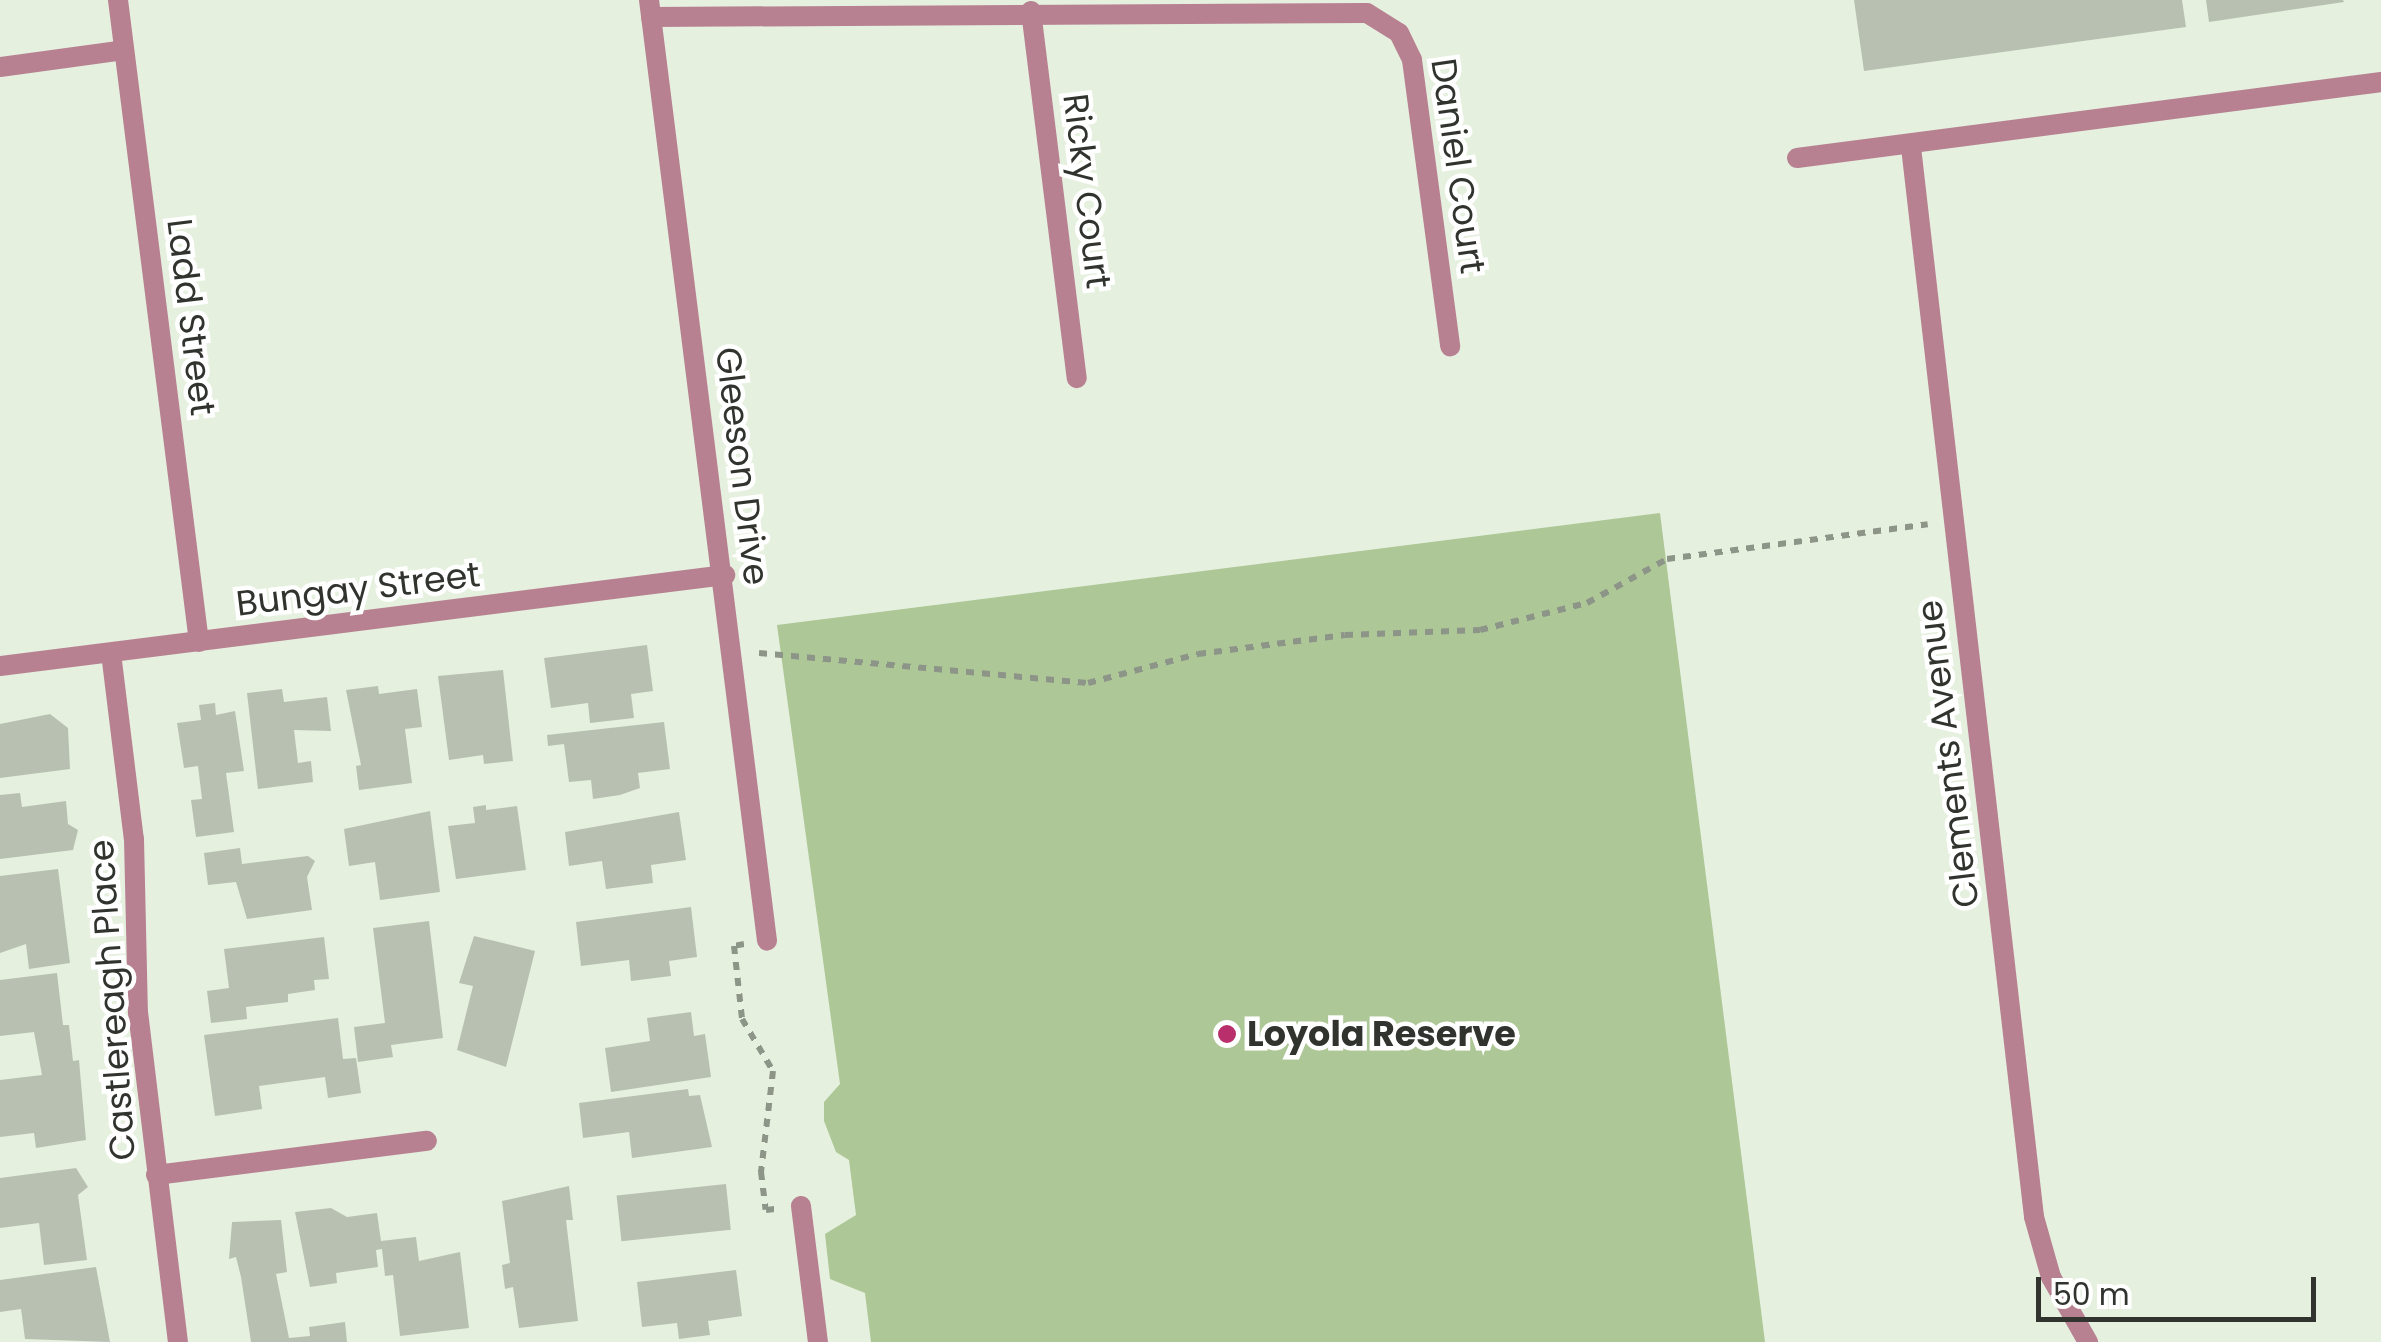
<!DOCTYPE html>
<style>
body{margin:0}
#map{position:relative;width:2381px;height:1342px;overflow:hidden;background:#e6f0df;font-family:Poppins,sans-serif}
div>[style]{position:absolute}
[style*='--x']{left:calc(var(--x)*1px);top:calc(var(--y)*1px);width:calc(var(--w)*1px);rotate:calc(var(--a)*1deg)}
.green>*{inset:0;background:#adc797}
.building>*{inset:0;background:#b8c1b1;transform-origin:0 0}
.path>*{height:6px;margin-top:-3px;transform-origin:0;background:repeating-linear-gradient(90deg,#8d9488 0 8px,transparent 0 16px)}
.street>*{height:20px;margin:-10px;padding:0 10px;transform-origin:10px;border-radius:10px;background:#b78192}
.dots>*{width:28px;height:28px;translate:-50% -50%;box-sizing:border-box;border:5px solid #fff;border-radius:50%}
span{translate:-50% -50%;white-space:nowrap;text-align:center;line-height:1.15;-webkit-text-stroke:9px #fff;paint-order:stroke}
.street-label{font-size:35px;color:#31342e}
.poi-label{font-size:35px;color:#31342e;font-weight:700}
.left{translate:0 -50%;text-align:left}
.scale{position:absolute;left:2036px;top:1277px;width:280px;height:45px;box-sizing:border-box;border:5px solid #31342e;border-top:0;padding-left:12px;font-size:30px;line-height:35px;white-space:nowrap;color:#31342e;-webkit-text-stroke:8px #fff;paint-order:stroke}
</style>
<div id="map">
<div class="green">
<i style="clip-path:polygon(1660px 513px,1765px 1342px,871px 1342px,865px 1293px,830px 1279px,825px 1234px,856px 1215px,849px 1160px,836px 1152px,824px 1121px,824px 1102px,840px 1084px,777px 625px)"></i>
</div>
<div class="building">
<i style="clip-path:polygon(1854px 0,2182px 0,2186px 27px,1864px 71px)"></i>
<i style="clip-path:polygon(2206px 0,2343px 0,2344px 2px,2209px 22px)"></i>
<i style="clip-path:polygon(647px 645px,653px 691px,631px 694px,634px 718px,590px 723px,588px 703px,551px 708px,544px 658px)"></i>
<i style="clip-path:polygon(503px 670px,513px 761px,484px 764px,483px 755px,449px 760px,438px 676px)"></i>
<i style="clip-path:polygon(378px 686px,379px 694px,417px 689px,422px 727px,405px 729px,412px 783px,359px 790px,356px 766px,361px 765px,346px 690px)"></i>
<i style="clip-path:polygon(282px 689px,284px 702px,327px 697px,331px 731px,294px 730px,298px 763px,311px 761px,313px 782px,258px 789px,247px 693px)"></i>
<i style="clip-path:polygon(215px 703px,216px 715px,235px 711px,244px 771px,226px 773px,234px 832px,196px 837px,191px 800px,202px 799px,198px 766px,184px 768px,177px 723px,201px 720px,199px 705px)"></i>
<i style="clip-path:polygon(50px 714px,68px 728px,70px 769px,0 778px,0 724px)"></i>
<i style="clip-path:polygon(664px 722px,670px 769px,638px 773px,640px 788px,620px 795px,593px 799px,591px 780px,569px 782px,564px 744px,548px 746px,547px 735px)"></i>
<i style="clip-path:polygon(20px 793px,22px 807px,66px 801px,68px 824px,78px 830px,73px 850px,0 859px,0 795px)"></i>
<i style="clip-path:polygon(486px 805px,486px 810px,517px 806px,526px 870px,456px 879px,448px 826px,475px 823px,473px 807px)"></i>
<i style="clip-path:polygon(430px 811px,440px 892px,380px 900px,375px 862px,349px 866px,344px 829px)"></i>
<i style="clip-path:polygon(679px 812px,686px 860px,651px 865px,653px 883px,606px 889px,602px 861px,569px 866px,565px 832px)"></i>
<i style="clip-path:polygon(240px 848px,242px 864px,308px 856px,315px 861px,307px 877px,312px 910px,247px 919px,236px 882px,208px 885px,204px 853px)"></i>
<i style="clip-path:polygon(58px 869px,70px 963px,29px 969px,26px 944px,0 953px,0 876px)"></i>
<i style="clip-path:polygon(691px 907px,697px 957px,669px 961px,671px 976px,631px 981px,629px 960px,581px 966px,576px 922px)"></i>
<i style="clip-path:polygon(429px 921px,443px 1038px,391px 1045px,393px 1057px,358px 1062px,354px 1027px,385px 1023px,373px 928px)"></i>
<i style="clip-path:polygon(474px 936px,535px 951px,506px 1067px,457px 1050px,473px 986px,459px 983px)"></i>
<i style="clip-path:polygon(324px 937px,329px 979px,314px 980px,315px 990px,288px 994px,288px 1002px,246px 1007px,247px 1019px,211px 1023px,207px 991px,229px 988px,224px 949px)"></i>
<i style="clip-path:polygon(57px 973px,63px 1025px,69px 1025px,73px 1061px,79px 1060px,86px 1140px,36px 1148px,34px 1133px,0 1137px,0 1080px,42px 1075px,34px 1032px,0 1036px,0 980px)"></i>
<i style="clip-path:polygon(691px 1012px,694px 1036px,705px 1034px,711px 1077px,611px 1092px,605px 1048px,650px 1041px,647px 1018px)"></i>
<i style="clip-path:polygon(338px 1018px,343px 1059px,356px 1058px,361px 1093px,328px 1098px,325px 1077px,259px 1086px,262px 1109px,215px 1116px,204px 1035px)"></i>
<i style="clip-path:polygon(688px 1089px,689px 1096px,700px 1095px,712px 1147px,632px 1158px,629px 1132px,583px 1138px,579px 1103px)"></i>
<i style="clip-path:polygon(76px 1168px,88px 1187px,78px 1195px,87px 1260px,44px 1265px,39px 1223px,0 1228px,0 1178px)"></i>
<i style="left:726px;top:1184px;width:46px;height:110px;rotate:84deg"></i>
<i style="clip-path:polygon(569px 1186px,573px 1220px,566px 1220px,578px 1321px,519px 1328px,513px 1287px,505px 1289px,502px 1265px,510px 1263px,502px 1201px)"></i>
<i style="clip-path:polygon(331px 1208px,347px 1217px,377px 1213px,381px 1241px,416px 1237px,419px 1261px,460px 1252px,469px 1328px,400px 1336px,393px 1275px,385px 1276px,382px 1249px,376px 1250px,378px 1267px,336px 1273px,337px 1283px,310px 1287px,295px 1212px)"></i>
<i style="clip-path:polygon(281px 1220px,287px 1272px,276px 1274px,289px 1338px,310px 1336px,309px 1327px,345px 1322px,347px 1342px,251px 1342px,241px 1277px,236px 1257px,229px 1259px,232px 1222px)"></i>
<i style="clip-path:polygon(96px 1267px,110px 1342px,25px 1339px,21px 1309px,0 1312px,0 1280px)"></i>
<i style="clip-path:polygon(736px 1270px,742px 1316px,708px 1321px,710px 1335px,679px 1339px,677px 1323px,642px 1327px,637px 1282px)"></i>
</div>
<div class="path">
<i style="--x:759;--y:653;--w:330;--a:5.2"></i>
<i style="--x:1088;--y:683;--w:114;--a:-14.8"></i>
<i style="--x:1198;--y:654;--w:148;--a:-7.4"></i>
<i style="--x:1345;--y:635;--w:135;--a:-2.1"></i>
<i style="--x:1480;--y:630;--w:110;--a:-14.2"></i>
<i style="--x:1587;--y:603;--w:91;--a:-28.8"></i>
<i style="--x:1667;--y:559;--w:263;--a:-7.6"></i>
<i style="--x:744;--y:944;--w:10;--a:169"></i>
<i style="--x:734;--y:946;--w:73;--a:83.7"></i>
<i style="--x:742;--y:1019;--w:61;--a:59.2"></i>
<i style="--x:773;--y:1071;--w:102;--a:96.8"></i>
<i style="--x:761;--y:1172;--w:38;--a:83"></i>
<i style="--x:766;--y:1210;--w:9;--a:-6"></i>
</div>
<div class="street">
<i style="--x:118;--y:0;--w:647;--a:82.81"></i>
<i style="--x:649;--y:0;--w:948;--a:82.85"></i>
<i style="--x:1031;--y:11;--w:370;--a:82.9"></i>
<i style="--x:651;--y:17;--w:716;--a:-0.32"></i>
<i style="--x:1367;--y:13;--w:38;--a:32"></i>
<i style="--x:1399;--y:33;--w:30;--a:64"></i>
<i style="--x:1412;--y:60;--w:289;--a:82.4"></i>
<i style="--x:0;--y:67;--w:125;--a:-7.8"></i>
<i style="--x:1911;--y:147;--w:1077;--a:83.44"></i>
<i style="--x:2034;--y:1217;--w:62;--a:74.2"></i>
<i style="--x:2051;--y:1277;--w:75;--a:60.4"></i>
<i style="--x:1797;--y:158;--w:589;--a:-7.41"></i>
<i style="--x:111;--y:653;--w:187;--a:83"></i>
<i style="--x:134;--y:839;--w:173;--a:88.7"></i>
<i style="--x:138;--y:1012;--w:332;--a:83.1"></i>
<i style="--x:0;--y:666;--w:731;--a:-7.15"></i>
<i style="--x:156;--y:1175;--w:273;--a:-7.2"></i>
<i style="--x:801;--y:1206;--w:137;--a:82.9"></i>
</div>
<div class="dots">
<i style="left:1227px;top:1034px;background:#b92f6b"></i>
</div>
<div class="street-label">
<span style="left:1458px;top:166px;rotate:82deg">Daniel Court</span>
<span style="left:1087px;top:191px;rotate:83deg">Ricky Court</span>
<span style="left:191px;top:317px;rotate:83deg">Ladd Street</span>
<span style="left:742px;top:466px;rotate:83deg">Gleeson Drive</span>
<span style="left:358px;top:589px;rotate:-7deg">Bungay Street</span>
<span style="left:1948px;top:754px;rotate:-97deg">Clements Avenue</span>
<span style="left:112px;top:1000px;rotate:-94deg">Castlereagh Place</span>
</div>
<div class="poi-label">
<span class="left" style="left:1247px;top:1034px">Loyola Reserve</span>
</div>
<div class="scale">50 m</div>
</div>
